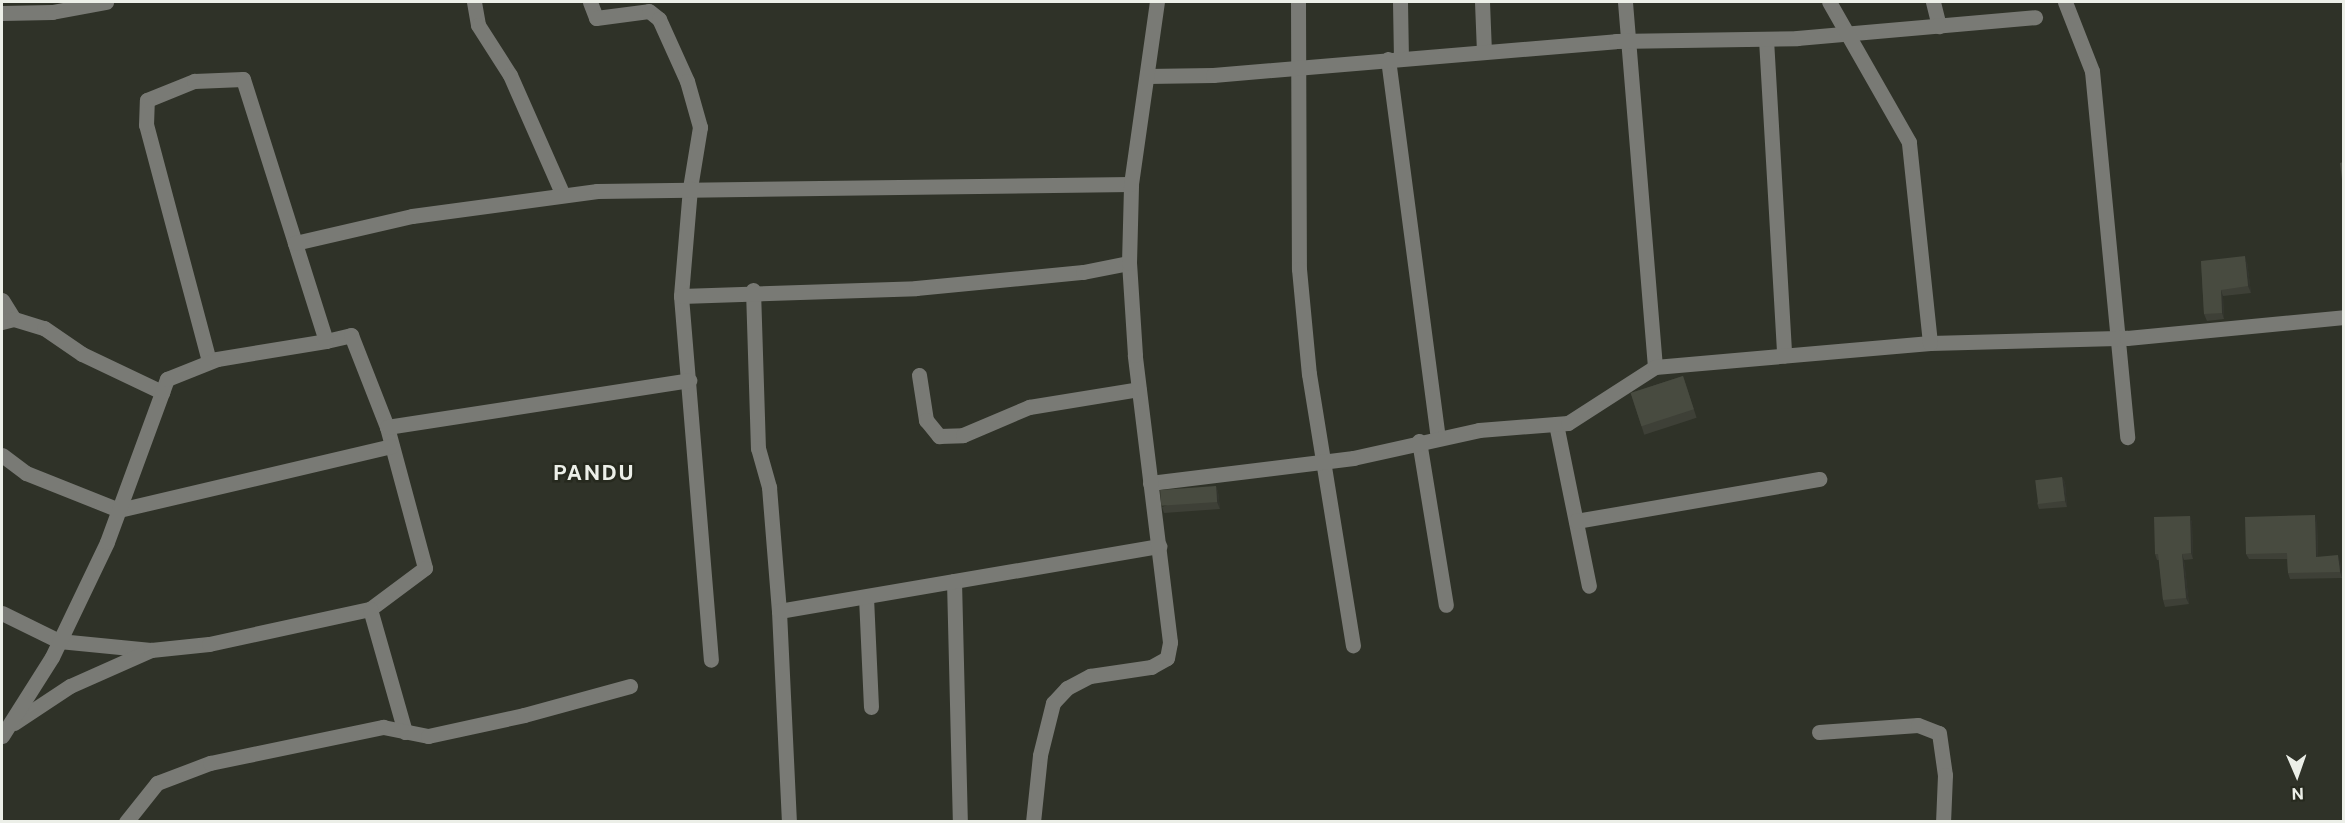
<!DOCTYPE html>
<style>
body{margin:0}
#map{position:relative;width:2345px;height:823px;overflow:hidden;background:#2f3228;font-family:"Public Sans",sans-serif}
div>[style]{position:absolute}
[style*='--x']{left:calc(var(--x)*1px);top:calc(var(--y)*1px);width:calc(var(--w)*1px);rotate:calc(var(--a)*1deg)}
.minor>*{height:15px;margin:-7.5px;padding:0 7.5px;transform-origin:7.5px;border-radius:7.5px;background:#797a75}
.wall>*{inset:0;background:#3e4037;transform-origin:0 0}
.shaded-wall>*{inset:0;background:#32342d}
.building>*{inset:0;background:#484b40;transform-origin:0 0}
span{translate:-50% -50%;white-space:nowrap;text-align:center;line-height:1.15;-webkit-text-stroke:5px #26291e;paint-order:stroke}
.district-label{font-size:21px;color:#ecefe8;font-weight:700;letter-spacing:1.5px}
.frame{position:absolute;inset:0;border:3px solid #ecefe8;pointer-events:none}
.north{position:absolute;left:2267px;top:745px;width:60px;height:60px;-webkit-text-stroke:4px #26291e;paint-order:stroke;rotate:178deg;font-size:16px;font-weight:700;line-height:24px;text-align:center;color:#ecefe8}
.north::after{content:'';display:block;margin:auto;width:21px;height:27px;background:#ecefe8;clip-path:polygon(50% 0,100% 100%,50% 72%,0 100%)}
</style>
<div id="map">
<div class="minor">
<i style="--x:474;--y:2;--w:23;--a:80"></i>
<i style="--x:478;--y:25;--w:59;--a:57.4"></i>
<i style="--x:510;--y:75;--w:131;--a:66.2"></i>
<i style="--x:590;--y:2;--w:17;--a:69"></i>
<i style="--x:596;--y:18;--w:53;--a:-7.5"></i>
<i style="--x:649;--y:11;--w:13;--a:39"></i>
<i style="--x:659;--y:19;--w:68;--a:65.7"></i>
<i style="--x:687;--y:81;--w:48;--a:74.2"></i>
<i style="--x:700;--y:127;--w:62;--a:99.3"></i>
<i style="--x:690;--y:188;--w:108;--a:94.8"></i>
<i style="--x:681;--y:296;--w:365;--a:85.3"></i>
<i style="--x:1298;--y:2;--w:267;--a:89.8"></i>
<i style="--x:1299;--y:269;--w:105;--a:84.6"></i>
<i style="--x:1309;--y:374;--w:275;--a:80.8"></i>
<i style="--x:1400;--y:2;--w:56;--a:89"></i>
<i style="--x:1482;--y:2;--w:49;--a:87.7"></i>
<i style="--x:1625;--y:2;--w:366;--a:85.3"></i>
<i style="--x:1933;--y:2;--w:25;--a:76"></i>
<i style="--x:2065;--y:2;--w:74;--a:68.6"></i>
<i style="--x:2092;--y:71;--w:368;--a:84.5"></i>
<i style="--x:2;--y:13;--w:50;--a:-1.1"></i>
<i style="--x:52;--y:12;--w:55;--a:-10.5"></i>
<i style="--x:1766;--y:39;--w:317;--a:86.7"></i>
<i style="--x:1388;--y:59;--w:382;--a:82.5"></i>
<i style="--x:1147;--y:76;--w:66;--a:-0.9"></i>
<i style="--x:1213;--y:75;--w:404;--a:-4.8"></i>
<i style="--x:1616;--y:41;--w:181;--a:-0.9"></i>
<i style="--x:1797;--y:38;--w:239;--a:-5"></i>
<i style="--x:753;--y:290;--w:158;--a:88.2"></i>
<i style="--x:758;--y:448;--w:41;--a:74.2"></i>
<i style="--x:769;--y:487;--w:124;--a:85.4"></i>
<i style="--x:779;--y:611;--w:211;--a:87.3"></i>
<i style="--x:681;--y:296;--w:235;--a:-1.9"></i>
<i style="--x:916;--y:288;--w:168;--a:-5.5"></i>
<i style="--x:1083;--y:272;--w:47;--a:-11.1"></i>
<i style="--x:2;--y:300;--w:22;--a:58"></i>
<i style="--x:2;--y:322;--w:12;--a:-14"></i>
<i style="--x:14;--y:319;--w:31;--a:17"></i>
<i style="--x:44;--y:328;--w:46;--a:34.4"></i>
<i style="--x:82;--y:354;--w:89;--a:25.4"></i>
<i style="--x:326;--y:341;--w:26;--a:-13"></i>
<i style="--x:351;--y:335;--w:99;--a:68.6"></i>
<i style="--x:387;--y:427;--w:146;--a:74.9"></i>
<i style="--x:425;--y:568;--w:69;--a:143.3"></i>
<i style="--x:1930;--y:343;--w:197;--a:-1.5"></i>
<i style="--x:2127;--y:338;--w:218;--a:-5.5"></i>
<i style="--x:209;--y:361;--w:244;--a:-104.9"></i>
<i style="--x:146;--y:125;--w:25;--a:-88"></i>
<i style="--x:147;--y:100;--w:51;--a:-22"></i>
<i style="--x:194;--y:81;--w:49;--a:-2.3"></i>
<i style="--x:243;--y:79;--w:172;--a:72.4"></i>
<i style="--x:919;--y:375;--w:46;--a:81.2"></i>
<i style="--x:926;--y:420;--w:21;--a:51"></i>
<i style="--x:939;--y:436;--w:24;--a:-2"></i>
<i style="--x:963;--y:435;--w:72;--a:-23"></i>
<i style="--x:1029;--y:407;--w:111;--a:-9.3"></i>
<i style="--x:1556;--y:424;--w:165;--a:78.5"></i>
<i style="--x:387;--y:427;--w:306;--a:-8.8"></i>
<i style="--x:1419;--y:441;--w:166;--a:80.7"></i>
<i style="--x:2;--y:455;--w:30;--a:37"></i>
<i style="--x:26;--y:473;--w:100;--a:21.7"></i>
<i style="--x:119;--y:510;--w:280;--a:-13.2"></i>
<i style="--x:1150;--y:483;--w:205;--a:-7"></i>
<i style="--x:1353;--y:458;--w:129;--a:-12.5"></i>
<i style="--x:1479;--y:430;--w:89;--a:-4.5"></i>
<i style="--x:1568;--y:423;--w:103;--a:-32.8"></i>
<i style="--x:1655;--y:367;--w:276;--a:-5"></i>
<i style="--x:1930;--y:343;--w:202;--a:-96"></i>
<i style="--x:1909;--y:142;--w:161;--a:-119.7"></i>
<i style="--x:1576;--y:521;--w:247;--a:-9.8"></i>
<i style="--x:954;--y:581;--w:241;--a:88.6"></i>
<i style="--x:866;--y:597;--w:110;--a:87.4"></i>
<i style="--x:779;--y:611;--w:386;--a:-9.7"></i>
<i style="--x:2;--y:613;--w:64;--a:26.2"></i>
<i style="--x:59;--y:641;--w:92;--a:5.6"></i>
<i style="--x:14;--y:723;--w:67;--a:-33.5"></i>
<i style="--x:70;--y:686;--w:89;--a:-24"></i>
<i style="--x:151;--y:650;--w:58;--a:-5.9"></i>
<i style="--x:209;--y:644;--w:165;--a:-12.3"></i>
<i style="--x:370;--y:609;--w:128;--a:74.1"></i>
<i style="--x:1819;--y:732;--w:99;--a:-4"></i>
<i style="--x:1918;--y:725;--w:22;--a:21"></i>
<i style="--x:1939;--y:733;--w:42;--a:81.9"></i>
<i style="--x:1945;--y:775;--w:47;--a:92.4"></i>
<i style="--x:2;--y:736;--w:93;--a:-57.7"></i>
<i style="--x:52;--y:657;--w:127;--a:-64.4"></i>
<i style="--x:107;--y:542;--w:174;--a:-69.8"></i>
<i style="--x:167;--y:379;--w:54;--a:-21.8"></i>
<i style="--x:217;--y:359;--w:110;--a:-9.4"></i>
<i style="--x:326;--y:341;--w:103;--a:-107.6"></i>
<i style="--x:295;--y:243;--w:120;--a:-13"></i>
<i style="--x:412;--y:216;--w:187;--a:-7.7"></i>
<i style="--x:597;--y:191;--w:534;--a:-0.75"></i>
<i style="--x:126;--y:822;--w:50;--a:-51.5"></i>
<i style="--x:157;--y:783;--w:57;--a:-20.7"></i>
<i style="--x:210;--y:763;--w:177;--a:-11.8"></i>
<i style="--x:383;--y:727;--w:46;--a:11.3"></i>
<i style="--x:428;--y:736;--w:98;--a:-12.3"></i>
<i style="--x:524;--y:715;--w:110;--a:-15.3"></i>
<i style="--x:1033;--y:822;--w:67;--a:-84"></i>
<i style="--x:1040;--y:755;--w:54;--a:-76"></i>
<i style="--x:1053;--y:703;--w:21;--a:-47"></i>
<i style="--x:1067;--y:688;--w:26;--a:-28"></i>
<i style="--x:1090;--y:676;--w:62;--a:-8.4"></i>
<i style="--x:1151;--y:667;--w:18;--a:-29"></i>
<i style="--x:1167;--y:658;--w:16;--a:-79"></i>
<i style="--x:1170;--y:642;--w:289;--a:-97"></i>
<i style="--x:1135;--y:355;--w:92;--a:-93.7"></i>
<i style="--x:1129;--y:263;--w:79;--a:-88.5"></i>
<i style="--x:1131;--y:184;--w:184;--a:-81.9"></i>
</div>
<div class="wall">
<i style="clip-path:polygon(2201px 261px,2247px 262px,2251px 293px,2223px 296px,2224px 319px,2207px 321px,2204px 314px)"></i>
<i style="left:1683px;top:376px;width:44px;height:55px;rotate:72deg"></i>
<i style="clip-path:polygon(2062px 477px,2065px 483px,2067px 507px,2039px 509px,2037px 503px)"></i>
<i style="clip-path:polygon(1216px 486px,1218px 492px,1220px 509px,1164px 513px,1162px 507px)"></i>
<i style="clip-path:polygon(2190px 516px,2192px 523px,2193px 559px,2184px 560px,2189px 604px,2165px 607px,2163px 600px,2159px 560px,2157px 560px,2155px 554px)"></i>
<i style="clip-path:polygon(2317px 521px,2318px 557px,2340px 561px,2342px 578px,2290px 579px,2288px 573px,2287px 559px,2249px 559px,2246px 554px)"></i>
</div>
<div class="shaded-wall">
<i style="clip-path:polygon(2245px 256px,2247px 262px,2251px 293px,2248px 286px)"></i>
<i style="clip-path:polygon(2221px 290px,2223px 296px,2224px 319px,2222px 313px)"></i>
<i style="clip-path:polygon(2062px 477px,2065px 483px,2067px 507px,2065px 501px)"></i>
<i style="clip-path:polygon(1216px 486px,1218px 492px,1220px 509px,1217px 502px)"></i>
<i style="clip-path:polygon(2315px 515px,2317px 521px,2318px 563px,2316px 557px)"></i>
<i style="clip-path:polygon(2190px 516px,2192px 523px,2193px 559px,2191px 553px)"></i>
<i style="clip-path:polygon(2182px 554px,2184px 560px,2189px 604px,2186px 598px)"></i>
<i style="clip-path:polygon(2338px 555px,2340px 561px,2342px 578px,2340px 572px)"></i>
</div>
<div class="building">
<i style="clip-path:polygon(2343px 162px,2343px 188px,2340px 163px)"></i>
<i style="clip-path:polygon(2245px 256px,2248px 286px,2221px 290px,2222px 313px,2204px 314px,2201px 261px)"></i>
<i style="left:1683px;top:376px;width:35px;height:55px;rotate:72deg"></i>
<i style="left:2062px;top:477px;width:24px;height:27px;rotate:83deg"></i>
<i style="left:1216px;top:486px;width:16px;height:56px;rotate:86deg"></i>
<i style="clip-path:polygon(2315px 515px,2316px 557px,2338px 555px,2340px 572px,2288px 573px,2287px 553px,2246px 554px,2245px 517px)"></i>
<i style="clip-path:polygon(2190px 516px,2191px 553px,2182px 554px,2186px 598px,2163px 600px,2158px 554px,2155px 554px,2154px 517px)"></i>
</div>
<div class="district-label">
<span style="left:594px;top:473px">PANDU</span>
</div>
<div class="frame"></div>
<div class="north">N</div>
</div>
